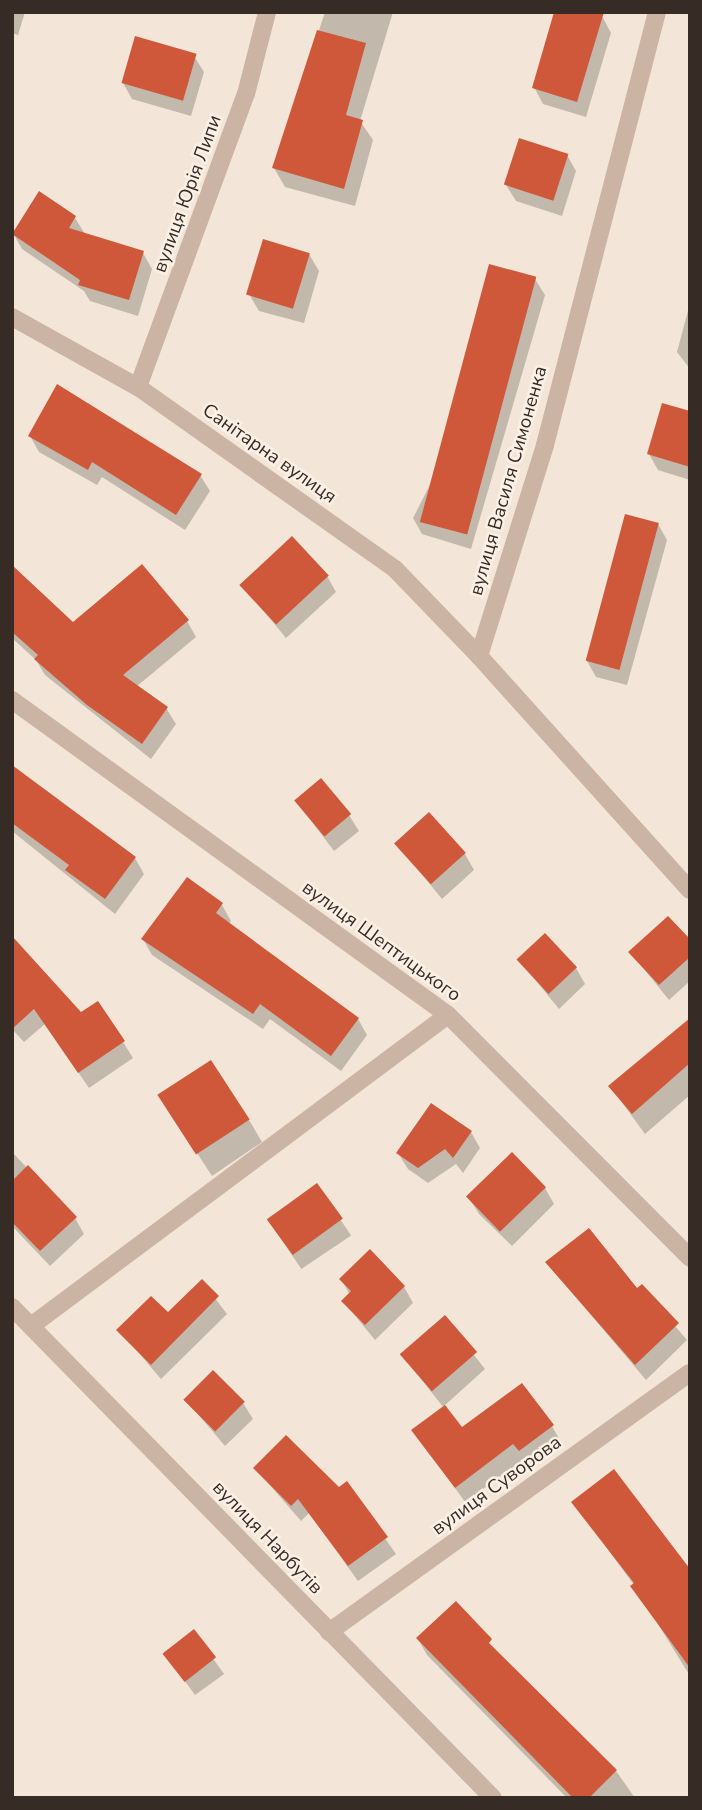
<!DOCTYPE html>
<meta charset="utf-8">
<style>
body{margin:0}
#map{position:relative;width:702px;height:1810px;overflow:hidden;background:#f3e6d8;font-family:"Nunito Sans",sans-serif}
div>[style]{position:absolute}
[style*='--x']{left:calc(var(--x)*1px);top:calc(var(--y)*1px);width:calc(var(--w)*1px);rotate:calc(var(--a)*1deg)}
.shadow>*{inset:0;background:#0003;transform-origin:0 0}
.building>*{inset:0;background:#d0583a;transform-origin:0 0}
.minor>*{height:18px;margin:-9px;padding:0 9px;transform-origin:9px;border-radius:9px;background:#ccb4a4}
span{translate:-50% -50%;white-space:nowrap;text-align:center;line-height:1.15;-webkit-text-stroke:5px #fbf0e5;paint-order:stroke}
.street-label{font-size:19px;color:#372b26}
.frame{position:absolute;inset:0;border:14px solid #372b26;pointer-events:none}
</style>
<div id="map">
<div class="shadow">
<i style="clip-path:polygon(12px 12px,25px 12px,18px 35px,12px 33px)"></i>
<i style="clip-path:polygon(325px 12px,393px 12px,360px 121px,373px 140px,355px 206px,285px 187px,274px 168px)"></i>
<i style="clip-path:polygon(602px 16px,611px 33px,586px 117px,543px 104px,534px 87px)"></i>
<i style="clip-path:polygon(194px 56px,204px 72px,191px 116px,132px 99px,123px 83px)"></i>
<i style="clip-path:polygon(567px 155px,576px 171px,562px 216px,516px 201px,506px 185px)"></i>
<i style="clip-path:polygon(75px 218px,85px 234px,143px 253px,152px 269px,138px 316px,90px 301px,84px 291px,22px 249px,13px 233px)"></i>
<i style="clip-path:polygon(309px 254px,319px 271px,304px 323px,259px 311px,249px 294px)"></i>
<i style="clip-path:polygon(535px 279px,545px 295px,471px 549px,422px 534px,413px 518px)"></i>
<i style="clip-path:polygon(690px 303px,690px 369px,677px 352px)"></i>
<i style="clip-path:polygon(690px 413px,690px 480px,658px 470px,649px 454px)"></i>
<i style="clip-path:polygon(30px 436px,200px 475px,210px 491px,185px 530px,102px 477px,97px 485px,39px 452px)"></i>
<i style="clip-path:polygon(658px 524px,667px 540px,627px 685px,596px 677px,587px 661px)"></i>
<i style="clip-path:polygon(12px 568px,73px 624px,187px 621px,196px 637px,136px 687px,166px 708px,176px 724px,151px 759px,45px 675px,36px 660px,12px 638px)"></i>
<i style="clip-path:polygon(327px 576px,336px 592px,286px 638px,242px 585px)"></i>
<i style="clip-path:polygon(12px 787px,135px 858px,144px 874px,115px 914px,12px 831px)"></i>
<i style="clip-path:polygon(296px 801px,349px 815px,359px 831px,334px 851px)"></i>
<i style="clip-path:polygon(397px 844px,465px 854px,474px 870px,442px 899px)"></i>
<i style="clip-path:polygon(188px 879px,222px 905px,231px 921px,229px 924px,358px 1019px,367px 1035px,341px 1071px,270px 1019px,263px 1029px,152px 955px,143px 939px)"></i>
<i style="clip-path:polygon(690px 942px,690px 981px,669px 1000px,631px 953px)"></i>
<i style="clip-path:polygon(12px 950px,81px 1014px,123px 1042px,133px 1058px,89px 1088px,45px 1024px,24px 1042px,12px 1029px)"></i>
<i style="clip-path:polygon(519px 960px,576px 968px,585px 984px,559px 1009px)"></i>
<i style="clip-path:polygon(690px 1020px,690px 1095px,645px 1134px,610px 1086px)"></i>
<i style="clip-path:polygon(160px 1096px,249px 1120px,262px 1142px,212px 1176px)"></i>
<i style="clip-path:polygon(471px 1132px,480px 1148px,463px 1173px,456px 1164px,428px 1183px,408px 1169px,398px 1153px)"></i>
<i style="clip-path:polygon(12px 1152px,75px 1218px,84px 1234px,50px 1266px,12px 1226px)"></i>
<i style="left:317px;top:1185px;width:61px;height:60px;rotate:56deg"></i>
<i style="clip-path:polygon(545px 1188px,554px 1204px,512px 1246px,479px 1214px,469px 1198px)"></i>
<i style="clip-path:polygon(547px 1263px,637px 1291px,641px 1286px,687px 1340px,646px 1380px)"></i>
<i style="clip-path:polygon(341px 1279px,404px 1287px,413px 1303px,375px 1340px,343px 1301px,350px 1295px)"></i>
<i style="clip-path:polygon(202px 1281px,227px 1314px,161px 1379px,119px 1330px,168px 1315px)"></i>
<i style="clip-path:polygon(444px 1317px,485px 1369px,444px 1406px,462px 1430px,552px 1426px,561px 1442px,529px 1466px,524px 1459px,465px 1502px,414px 1431px,444px 1408px,402px 1355px)"></i>
<i style="clip-path:polygon(186px 1400px,243px 1403px,253px 1419px,225px 1446px)"></i>
<i style="clip-path:polygon(255px 1468px,338px 1489px,346px 1483px,396px 1554px,358px 1581px,309px 1513px,301px 1521px)"></i>
<i style="clip-path:polygon(573px 1502px,690px 1572px,690px 1676px,634px 1585px)"></i>
<i style="clip-path:polygon(456px 1603px,500px 1657px,616px 1771px,635px 1798px,567px 1798px,427px 1655px,418px 1639px)"></i>
<i style="left:193px;top:1631px;width:53px;height:36px;rotate:54deg"></i>
</div>
<div class="building">
<i style="clip-path:polygon(554px 12px,604px 12px,577px 102px,532px 88px)"></i>
<i style="clip-path:polygon(317px 30px,366px 43px,346px 115px,363px 120px,344px 189px,272px 168px)"></i>
<i style="left:135px;top:36px;width:64px;height:49px;rotate:16deg"></i>
<i style="left:519px;top:138px;width:52px;height:49px;rotate:18deg"></i>
<i style="clip-path:polygon(39px 191px,76px 216px,69px 228px,144px 251px,129px 300px,78px 285px,80px 280px,12px 234px)"></i>
<i style="left:263px;top:239px;width:49px;height:58px;rotate:17deg"></i>
<i style="left:489px;top:264px;width:49px;height:267px;rotate:15deg"></i>
<i style="clip-path:polygon(57px 384px,202px 474px,176px 515px,92px 462px,88px 470px,28px 436px)"></i>
<i style="clip-path:polygon(662px 403px,690px 411px,690px 467px,647px 454px)"></i>
<i style="left:625px;top:514px;width:35px;height:152px;rotate:15deg"></i>
<i style="left:292px;top:536px;width:54px;height:72px;rotate:47deg"></i>
<i style="clip-path:polygon(142px 564px,189px 620px,123px 675px,168px 707px,142px 744px,87px 705px,34px 659px,38px 655px,12px 632px,12px 565px,73px 622px)"></i>
<i style="clip-path:polygon(12px 765px,136px 857px,105px 899px,65px 870px,69px 865px,12px 823px)"></i>
<i style="left:321px;top:778px;width:47px;height:35px;rotate:50deg"></i>
<i style="left:429px;top:812px;width:55px;height:47px;rotate:48deg"></i>
<i style="clip-path:polygon(187px 877px,223px 903px,216px 913px,359px 1018px,331px 1056px,260px 1004px,253px 1014px,141px 939px)"></i>
<i style="clip-path:polygon(668px 916px,690px 939px,690px 957px,659px 985px,628px 952px)"></i>
<i style="left:545px;top:933px;width:47px;height:39px;rotate:47deg"></i>
<i style="clip-path:polygon(12px 936px,81px 1012px,98px 1001px,125px 1041px,78px 1073px,34px 1009px,12px 1029px)"></i>
<i style="clip-path:polygon(690px 1018px,690px 1063px,632px 1114px,608px 1086px)"></i>
<i style="left:211px;top:1060px;width:71px;height:64px;rotate:57deg"></i>
<i style="clip-path:polygon(431px 1103px,472px 1131px,453px 1158px,445px 1149px,418px 1168px,396px 1153px)"></i>
<i style="left:512px;top:1152px;width:49px;height:64px;rotate:46deg"></i>
<i style="clip-path:polygon(28px 1165px,77px 1217px,40px 1251px,12px 1222px,12px 1181px)"></i>
<i style="left:317px;top:1183px;width:44px;height:62px;rotate:54deg"></i>
<i style="clip-path:polygon(589px 1228px,637px 1288px,642px 1284px,679px 1323px,635px 1365px,545px 1262px)"></i>
<i style="clip-path:polygon(370px 1249px,405px 1286px,365px 1325px,341px 1301px,351px 1291px,339px 1279px)"></i>
<i style="clip-path:polygon(202px 1279px,219px 1296px,151px 1365px,116px 1330px,151px 1296px,168px 1312px)"></i>
<i style="left:445px;top:1315px;width:49px;height:60px;rotate:49deg"></i>
<i style="left:213px;top:1370px;width:45px;height:42px;rotate:45deg"></i>
<i style="clip-path:polygon(522px 1383px,554px 1425px,519px 1451px,513px 1444px,455px 1488px,411px 1430px,445px 1405px,462px 1427px)"></i>
<i style="clip-path:polygon(286px 1435px,339px 1487px,347px 1481px,388px 1537px,348px 1566px,298px 1499px,291px 1506px,253px 1468px)"></i>
<i style="clip-path:polygon(614px 1469px,690px 1569px,690px 1668px,630px 1586px,634px 1583px,571px 1502px)"></i>
<i style="clip-path:polygon(456px 1601px,492px 1639px,489px 1643px,617px 1770px,589px 1798px,573px 1798px,416px 1638px)"></i>
<i style="left:194px;top:1629px;width:36px;height:40px;rotate:52deg"></i>
</div>
<div class="minor">
<i style="--x:12;--y:317;--w:144;--a:29.1"></i>
<i style="--x:138;--y:387;--w:315;--a:35.3"></i>
<i style="--x:395;--y:569;--w:121;--a:46"></i>
<i style="--x:479;--y:656;--w:315;--a:48"></i>
<i style="--x:138;--y:387;--w:312;--a:-69.8"></i>
<i style="--x:246;--y:94;--w:85;--a:-75.6"></i>
<i style="--x:479;--y:656;--w:221;--a:-72.6"></i>
<i style="--x:545;--y:445;--w:447;--a:-75.5"></i>
<i style="--x:12;--y:700;--w:538;--a:35.85"></i>
<i style="--x:448;--y:1015;--w:343;--a:45.1"></i>
<i style="--x:12;--y:1307;--w:687;--a:45.59"></i>
<i style="--x:31;--y:1326;--w:520;--a:-36.72"></i>
<i style="--x:329;--y:1632;--w:444;--a:-35.7"></i>
</div>
<div class="street-label">
<span style="left:188px;top:194px;rotate:-70deg">вулиця Юрія Липи</span>
<span style="left:269px;top:454px;rotate:35deg">Санітарна вулиця</span>
<span style="left:509px;top:481px;rotate:-74deg">вулиця Василя Симоненка</span>
<span style="left:381px;top:942px;rotate:36deg">вулиця Шептицького</span>
<span style="left:497px;top:1486px;rotate:-36deg">вулиця Суворова</span>
<span style="left:267px;top:1538px;rotate:46deg">вулиця Нарбутів</span>
</div>
<div class="frame"></div>
</div>
